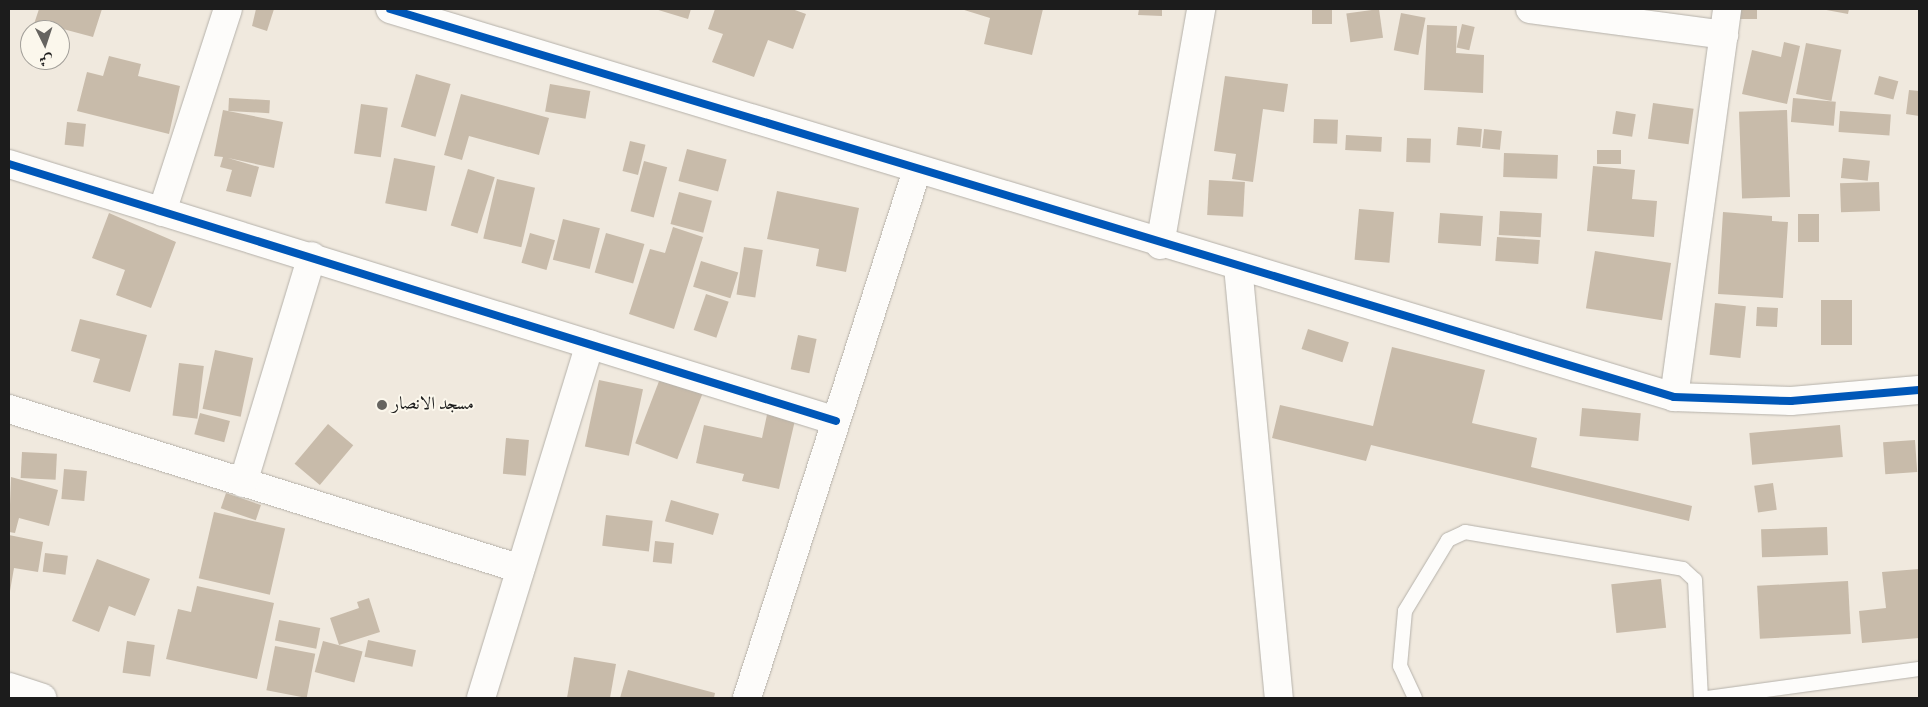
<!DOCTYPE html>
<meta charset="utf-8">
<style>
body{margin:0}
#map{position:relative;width:1928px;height:707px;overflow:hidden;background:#f0e9de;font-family:Vollkorn,Amiri,serif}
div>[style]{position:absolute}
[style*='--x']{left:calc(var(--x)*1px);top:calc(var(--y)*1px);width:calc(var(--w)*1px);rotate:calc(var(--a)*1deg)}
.building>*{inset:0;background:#c8bbaa;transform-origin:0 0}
.roads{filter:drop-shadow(0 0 1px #b5b1aa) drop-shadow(0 0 1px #b5b1aa)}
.lane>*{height:14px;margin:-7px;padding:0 7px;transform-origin:7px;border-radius:7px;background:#fdfcfa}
.street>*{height:28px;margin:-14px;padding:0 14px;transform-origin:14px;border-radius:14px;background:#fdfcfa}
.cycleway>*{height:8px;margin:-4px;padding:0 4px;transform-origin:4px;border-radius:4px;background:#0057b8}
.dots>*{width:14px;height:14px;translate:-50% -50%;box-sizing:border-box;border:2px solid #fbf7ec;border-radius:50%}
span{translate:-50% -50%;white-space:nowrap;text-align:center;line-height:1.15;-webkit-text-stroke:4px #fbf7ec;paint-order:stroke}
.poi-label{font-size:18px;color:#1c1c1c}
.left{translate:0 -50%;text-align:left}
.frame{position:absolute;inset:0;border:10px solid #1c1c1c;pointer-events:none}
.north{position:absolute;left:20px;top:20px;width:50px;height:50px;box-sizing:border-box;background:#fbf7ec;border:1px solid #a29f99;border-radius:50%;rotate:176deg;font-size:14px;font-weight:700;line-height:20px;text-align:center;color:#1c1c1c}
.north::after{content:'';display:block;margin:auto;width:18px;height:22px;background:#666460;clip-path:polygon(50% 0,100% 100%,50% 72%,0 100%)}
</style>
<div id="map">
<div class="building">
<i style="clip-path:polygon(39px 9px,102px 9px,93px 37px,63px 29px,60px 38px,60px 30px,32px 30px)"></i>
<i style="clip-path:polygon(256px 9px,274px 9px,267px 31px,252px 26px)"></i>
<i style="clip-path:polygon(655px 9px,691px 9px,688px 19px)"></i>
<i style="clip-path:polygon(715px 9px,792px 9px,806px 14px,793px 49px,768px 40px,754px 77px,712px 62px,723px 34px,708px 29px)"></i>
<i style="clip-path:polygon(961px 9px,1043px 9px,1032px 55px,984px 44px,990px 18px)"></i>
<i style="clip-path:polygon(1139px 9px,1162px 9px,1162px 16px,1138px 15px)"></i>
<i style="left:1312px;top:9px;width:20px;height:15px"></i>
<i style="left:1379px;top:9px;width:29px;height:33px;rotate:82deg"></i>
<i style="left:1727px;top:9px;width:30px;height:10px"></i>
<i style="clip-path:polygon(1821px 9px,1849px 9px,1848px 14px)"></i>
<i style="left:1401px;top:13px;width:25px;height:38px;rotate:11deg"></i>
<i style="left:1462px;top:24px;width:13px;height:24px;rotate:13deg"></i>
<i style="clip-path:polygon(1427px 25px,1457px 26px,1456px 53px,1484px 55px,1483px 93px,1424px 90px)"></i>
<i style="clip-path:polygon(1784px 42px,1800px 46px,1787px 104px,1742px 94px,1752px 50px,1781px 57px)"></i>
<i style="left:1806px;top:43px;width:36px;height:52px;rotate:11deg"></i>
<i style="clip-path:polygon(109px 56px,141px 64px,138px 76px,180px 86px,169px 134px,77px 111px,87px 72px,103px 76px)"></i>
<i style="left:416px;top:74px;width:36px;height:55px;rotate:16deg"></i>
<i style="clip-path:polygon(1225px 76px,1288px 84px,1284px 112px,1263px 109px,1253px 182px,1232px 179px,1236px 154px,1214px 151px)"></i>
<i style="left:1879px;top:76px;width:20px;height:19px;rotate:15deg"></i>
<i style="left:550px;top:84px;width:41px;height:28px;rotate:10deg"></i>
<i style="clip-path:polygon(1909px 90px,1919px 91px,1919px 116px,1906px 114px)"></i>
<i style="clip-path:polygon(461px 94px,549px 118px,539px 155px,469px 136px,462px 160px,444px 155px)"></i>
<i style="left:229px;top:98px;width:41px;height:13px;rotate:3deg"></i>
<i style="left:1793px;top:98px;width:43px;height:24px;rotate:5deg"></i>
<i style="left:1653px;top:103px;width:41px;height:36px;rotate:8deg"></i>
<i style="left:361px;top:104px;width:27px;height:50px;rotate:8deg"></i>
<i style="clip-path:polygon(223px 110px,283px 122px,274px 168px,228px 158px,259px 167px,251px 197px,226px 191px,232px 170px,220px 167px,223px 157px,214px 156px)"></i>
<i style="left:1787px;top:110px;width:87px;height:48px;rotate:88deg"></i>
<i style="left:1616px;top:111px;width:20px;height:23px;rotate:9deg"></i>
<i style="left:1840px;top:111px;width:51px;height:21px;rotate:4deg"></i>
<i style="left:1314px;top:119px;width:24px;height:24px;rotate:2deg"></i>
<i style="left:67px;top:122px;width:19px;height:23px;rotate:6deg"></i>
<i style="left:1458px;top:127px;width:24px;height:18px;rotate:5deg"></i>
<i style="left:1484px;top:129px;width:18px;height:19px;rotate:6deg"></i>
<i style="left:1346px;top:135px;width:36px;height:15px;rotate:3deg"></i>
<i style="left:1407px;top:138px;width:24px;height:24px;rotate:2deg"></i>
<i style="left:630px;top:141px;width:16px;height:31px;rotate:14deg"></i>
<i style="left:687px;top:149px;width:41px;height:33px;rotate:15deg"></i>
<i style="left:1597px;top:150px;width:24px;height:14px"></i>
<i style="left:1504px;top:153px;width:54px;height:24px;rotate:2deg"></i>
<i style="left:394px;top:158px;width:42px;height:46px;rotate:11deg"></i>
<i style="left:1843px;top:158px;width:27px;height:20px;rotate:6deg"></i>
<i style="left:644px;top:161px;width:24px;height:52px;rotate:15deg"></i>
<i style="clip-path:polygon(1593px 166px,1635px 170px,1632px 199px,1657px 201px,1654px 237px,1587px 231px)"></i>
<i style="left:468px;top:169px;width:28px;height:59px;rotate:17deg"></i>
<i style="left:497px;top:179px;width:39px;height:61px;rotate:13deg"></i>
<i style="left:1209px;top:180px;width:36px;height:35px;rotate:3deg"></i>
<i style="left:1879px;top:182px;width:29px;height:39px;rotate:88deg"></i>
<i style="clip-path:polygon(777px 191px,859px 208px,846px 272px,816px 266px,819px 249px,767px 239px)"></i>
<i style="left:679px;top:192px;width:34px;height:33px;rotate:15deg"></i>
<i style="left:1359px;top:209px;width:35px;height:51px;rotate:5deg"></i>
<i style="left:1500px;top:211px;width:42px;height:24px;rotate:3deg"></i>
<i style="clip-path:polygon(1723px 212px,1772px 216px,1772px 221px,1788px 222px,1783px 298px,1718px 294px)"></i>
<i style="clip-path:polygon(109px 213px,176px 242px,151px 308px,116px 295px,125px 270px,92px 258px)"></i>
<i style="left:1440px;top:213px;width:43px;height:30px;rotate:4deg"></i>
<i style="left:1798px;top:214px;width:21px;height:28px"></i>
<i style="left:563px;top:219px;width:38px;height:42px;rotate:14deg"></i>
<i style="clip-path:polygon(673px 227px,703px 237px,674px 329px,629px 314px,650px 249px,665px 253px)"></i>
<i style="left:530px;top:233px;width:26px;height:31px;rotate:16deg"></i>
<i style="left:606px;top:233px;width:40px;height:41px;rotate:16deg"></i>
<i style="left:1497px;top:237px;width:43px;height:24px;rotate:4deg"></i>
<i style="left:744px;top:247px;width:19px;height:48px;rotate:9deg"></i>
<i style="left:1595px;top:251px;width:77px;height:58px;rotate:9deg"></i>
<i style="left:701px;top:261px;width:39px;height:27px;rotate:17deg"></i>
<i style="left:706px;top:294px;width:24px;height:38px;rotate:19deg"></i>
<i style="left:1821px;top:300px;width:31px;height:45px"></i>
<i style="left:1715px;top:303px;width:31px;height:52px;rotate:6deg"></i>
<i style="left:1757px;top:307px;width:21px;height:19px;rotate:3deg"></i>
<i style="clip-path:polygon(80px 319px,147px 335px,130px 392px,93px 382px,100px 359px,71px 351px)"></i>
<i style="left:1308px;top:329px;width:43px;height:21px;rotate:18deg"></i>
<i style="left:798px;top:335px;width:19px;height:35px;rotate:12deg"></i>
<i style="clip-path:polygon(1392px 347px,1485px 370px,1472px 423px,1537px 438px,1531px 467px,1692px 506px,1689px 521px,1371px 445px,1366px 461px,1272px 438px,1280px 405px,1373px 426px)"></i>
<i style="left:215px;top:350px;width:39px;height:60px;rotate:12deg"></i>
<i style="left:179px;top:363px;width:25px;height:53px;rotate:7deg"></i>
<i style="left:661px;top:376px;width:45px;height:72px;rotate:21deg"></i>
<i style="left:599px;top:380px;width:45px;height:68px;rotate:12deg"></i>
<i style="left:1582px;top:408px;width:59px;height:28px;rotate:5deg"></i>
<i style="clip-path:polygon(768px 410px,796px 416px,779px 489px,742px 481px,744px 474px,696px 463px,704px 425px,762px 438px)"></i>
<i style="left:200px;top:413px;width:31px;height:22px;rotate:15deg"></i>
<i style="left:328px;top:424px;width:33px;height:52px;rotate:40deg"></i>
<i style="left:1840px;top:425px;width:32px;height:91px;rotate:85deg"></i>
<i style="left:506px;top:438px;width:23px;height:36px;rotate:5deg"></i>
<i style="left:1915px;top:440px;width:32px;height:32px;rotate:86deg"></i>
<i style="left:22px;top:452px;width:35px;height:26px;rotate:3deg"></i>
<i style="left:64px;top:469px;width:23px;height:30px;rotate:5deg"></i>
<i style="clip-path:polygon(11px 477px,58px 490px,49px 526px,19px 518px,15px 533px,9px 532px)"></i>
<i style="left:1773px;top:483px;width:27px;height:19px;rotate:82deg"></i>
<i style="left:226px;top:493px;width:37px;height:16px;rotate:19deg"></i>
<i style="left:671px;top:500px;width:50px;height:22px;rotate:16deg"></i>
<i style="left:214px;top:512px;width:73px;height:68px;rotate:13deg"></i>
<i style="left:606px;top:515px;width:47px;height:31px;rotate:7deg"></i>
<i style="left:1827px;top:527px;width:28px;height:66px;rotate:88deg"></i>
<i style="clip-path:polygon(9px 535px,43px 542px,38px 572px,14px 568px,10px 591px)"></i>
<i style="left:655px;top:541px;width:19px;height:21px;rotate:6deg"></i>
<i style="left:45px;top:553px;width:23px;height:19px;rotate:7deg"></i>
<i style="clip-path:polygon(97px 559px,150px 579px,135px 616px,109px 606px,99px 632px,72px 621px)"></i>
<i style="clip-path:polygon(1919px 569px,1919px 638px,1862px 643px,1859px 611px,1886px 608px,1882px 572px)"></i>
<i style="left:1661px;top:579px;width:49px;height:50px;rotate:84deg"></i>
<i style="left:1848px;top:581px;width:53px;height:91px;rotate:87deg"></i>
<i style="clip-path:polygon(197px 586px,274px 603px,257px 679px,166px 659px,178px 609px,191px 612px)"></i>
<i style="clip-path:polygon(369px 598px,380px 632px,339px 645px,330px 618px,359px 608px,357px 602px)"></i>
<i style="left:279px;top:620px;width:42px;height:21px;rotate:11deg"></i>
<i style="left:368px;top:640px;width:49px;height:17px;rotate:12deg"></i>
<i style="left:127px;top:641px;width:28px;height:32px;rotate:8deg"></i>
<i style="left:323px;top:641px;width:41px;height:32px;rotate:15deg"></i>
<i style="left:275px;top:646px;width:41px;height:45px;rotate:11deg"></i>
<i style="clip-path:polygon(574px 657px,616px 664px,610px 698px,567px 698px)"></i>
<i style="clip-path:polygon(628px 670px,715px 693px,714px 698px,620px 698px)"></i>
</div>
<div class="roads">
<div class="lane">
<i style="--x:1415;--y:698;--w:35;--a:-115"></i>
<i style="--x:1400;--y:666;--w:55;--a:-84.8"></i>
<i style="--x:1405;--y:611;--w:83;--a:-58.8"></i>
<i style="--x:1448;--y:540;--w:19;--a:-25"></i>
<i style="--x:1465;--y:532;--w:221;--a:9.6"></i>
<i style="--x:1683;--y:569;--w:16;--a:43"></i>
<i style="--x:1695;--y:580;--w:118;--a:87.1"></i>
<i style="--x:1707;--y:698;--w:214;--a:-7.8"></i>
</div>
<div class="street">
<i style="--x:390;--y:9;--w:1341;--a:16.81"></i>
<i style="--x:1674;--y:397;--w:117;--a:2"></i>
<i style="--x:1791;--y:401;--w:128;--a:-4.9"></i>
<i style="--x:1530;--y:9;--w:196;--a:7.6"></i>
<i style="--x:9;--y:164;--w:866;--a:17.26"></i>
<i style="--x:162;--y:212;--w:213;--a:-72"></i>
<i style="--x:1160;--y:245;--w:240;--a:-80.1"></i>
<i style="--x:1238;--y:266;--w:434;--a:84.6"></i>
<i style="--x:1674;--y:397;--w:392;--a:-82.2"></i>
<i style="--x:9;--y:409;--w:536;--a:17.35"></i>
<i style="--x:243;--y:483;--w:237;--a:-73.1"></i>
<i style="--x:9;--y:687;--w:35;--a:18"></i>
<i style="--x:481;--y:698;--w:370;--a:-72.9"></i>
<i style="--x:747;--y:698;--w:555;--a:-72.15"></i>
</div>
</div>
<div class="cycleway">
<i style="--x:390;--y:9;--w:1341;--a:16.81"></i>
<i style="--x:1674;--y:397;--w:117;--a:2"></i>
<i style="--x:1791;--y:401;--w:128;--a:-4.9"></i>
<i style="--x:9;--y:164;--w:866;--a:17.26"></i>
</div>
<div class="dots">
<i style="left:382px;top:405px;background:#666460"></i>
</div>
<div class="poi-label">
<span class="left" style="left:392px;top:405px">مسجد الانصار</span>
</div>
<div class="frame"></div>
<div class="north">ش</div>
</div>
